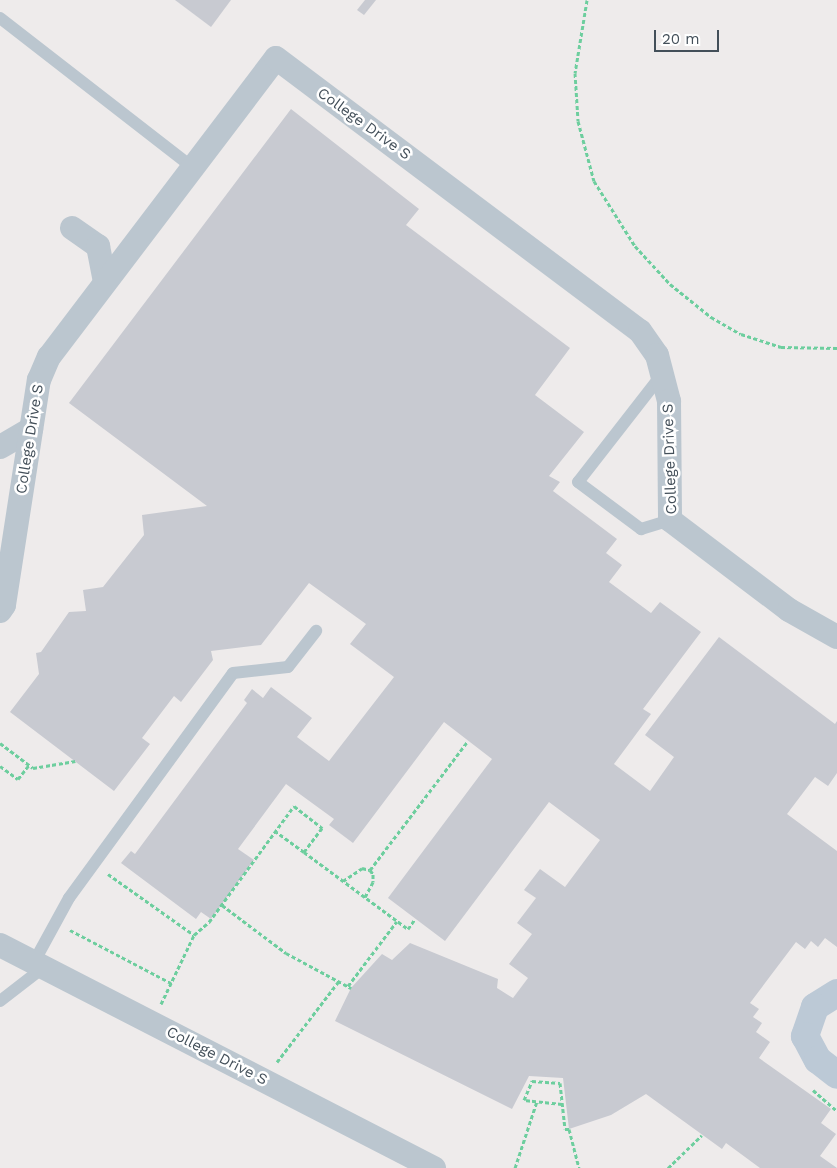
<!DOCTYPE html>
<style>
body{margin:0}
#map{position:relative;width:837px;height:1168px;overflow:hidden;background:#eeebeb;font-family:"Work Sans",sans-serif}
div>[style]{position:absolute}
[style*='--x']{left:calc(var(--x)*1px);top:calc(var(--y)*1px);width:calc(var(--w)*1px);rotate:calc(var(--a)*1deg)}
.building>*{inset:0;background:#c8cad1}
.path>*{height:3px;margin-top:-1.5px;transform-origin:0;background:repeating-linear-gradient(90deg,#6dce9e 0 4px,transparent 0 6.5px)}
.lane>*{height:12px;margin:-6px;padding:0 6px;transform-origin:6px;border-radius:6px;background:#bbc6cf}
.street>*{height:24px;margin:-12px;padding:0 12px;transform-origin:12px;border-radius:12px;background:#bbc6cf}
.secondary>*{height:28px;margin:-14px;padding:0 14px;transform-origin:14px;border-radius:14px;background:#bcc9d6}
span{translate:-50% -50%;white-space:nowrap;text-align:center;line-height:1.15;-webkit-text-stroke:5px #fff;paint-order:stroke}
.street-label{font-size:15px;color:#434f59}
.scale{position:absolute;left:654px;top:30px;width:65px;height:22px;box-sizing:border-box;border:2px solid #434f59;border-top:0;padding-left:6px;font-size:15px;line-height:18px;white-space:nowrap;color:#434f59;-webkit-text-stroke:4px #fff;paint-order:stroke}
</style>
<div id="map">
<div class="building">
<i style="clip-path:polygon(175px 0,231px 0,211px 27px)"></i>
<i style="clip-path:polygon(365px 0,376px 0,364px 15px,357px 10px)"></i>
<i style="clip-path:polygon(291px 109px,419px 209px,406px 225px,570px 348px,535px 395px,584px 432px,549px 476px,560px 482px,553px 491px,617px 539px,606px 553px,622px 565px,609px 582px,651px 613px,660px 602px,701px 632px,643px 709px,651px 714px,614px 764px,650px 791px,674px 757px,645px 735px,719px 637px,835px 724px,837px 721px,837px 773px,828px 786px,815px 777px,787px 814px,837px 851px,837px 947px,825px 938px,818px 947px,811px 941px,805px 949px,796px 942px,750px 1003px,759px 1009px,753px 1017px,762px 1023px,756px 1032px,770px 1042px,759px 1058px,831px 1109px,821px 1123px,836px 1134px,820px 1156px,837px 1168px,760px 1168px,726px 1143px,722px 1149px,646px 1094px,611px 1115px,569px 1129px,563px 1078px,529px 1076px,512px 1109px,335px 1021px,351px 988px,382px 954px,392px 960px,410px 943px,498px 979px,497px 988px,513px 998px,528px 978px,509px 964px,532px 934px,517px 923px,536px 898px,524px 890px,540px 869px,565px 887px,600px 840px,549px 802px,445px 941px,388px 898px,492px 759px,444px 722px,353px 843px,329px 825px,334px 819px,286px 784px,238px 849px,254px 860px,211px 919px,201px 912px,196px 919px,121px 863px,131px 851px,135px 854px,247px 703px,244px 700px,252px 689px,263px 698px,271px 687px,312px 718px,297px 737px,329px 761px,394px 677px,350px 644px,366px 624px,309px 583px,261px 645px,211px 651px,213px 660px,181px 702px,174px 696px,142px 738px,150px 744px,114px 791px,10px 712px,39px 674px,36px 653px,41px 652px,69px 612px,86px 611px,83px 590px,103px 587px,144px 535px,142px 515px,207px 506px,69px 403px)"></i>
</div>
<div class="path">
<i style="--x:587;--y:0;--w:74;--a:99.3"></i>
<i style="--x:575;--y:73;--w:48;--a:86.4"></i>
<i style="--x:578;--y:121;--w:62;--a:75.1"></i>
<i style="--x:594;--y:181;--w:77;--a:57.8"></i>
<i style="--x:635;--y:246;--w:52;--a:47.4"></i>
<i style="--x:670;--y:284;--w:53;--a:38.8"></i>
<i style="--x:711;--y:317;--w:34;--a:30"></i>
<i style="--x:741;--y:334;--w:42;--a:18"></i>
<i style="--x:781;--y:347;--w:56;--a:1"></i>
<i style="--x:0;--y:743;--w:41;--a:37.1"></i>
<i style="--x:33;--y:768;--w:43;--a:-9.5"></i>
<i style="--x:0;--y:766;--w:22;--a:36"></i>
<i style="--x:18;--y:779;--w:18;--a:-52"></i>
<i style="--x:304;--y:852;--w:129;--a:36.5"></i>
<i style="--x:408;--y:929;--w:12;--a:-55"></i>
<i style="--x:370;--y:870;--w:162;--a:-52.8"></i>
<i style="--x:108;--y:874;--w:105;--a:35.3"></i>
<i style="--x:343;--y:881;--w:23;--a:-34"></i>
<i style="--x:362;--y:868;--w:8;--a:14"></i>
<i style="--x:370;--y:870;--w:5;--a:53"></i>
<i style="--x:373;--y:874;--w:8;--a:90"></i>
<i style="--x:373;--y:882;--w:17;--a:118"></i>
<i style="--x:222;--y:905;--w:80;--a:36.9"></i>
<i style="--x:286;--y:953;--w:74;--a:28.3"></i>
<i style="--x:70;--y:930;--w:114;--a:27.7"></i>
<i style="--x:348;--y:986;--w:81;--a:-53"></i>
<i style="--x:161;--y:1004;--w:76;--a:-64.4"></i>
<i style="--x:194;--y:935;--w:20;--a:-41"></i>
<i style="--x:209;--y:922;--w:144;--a:-53.8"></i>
<i style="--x:294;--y:806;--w:36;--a:38"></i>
<i style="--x:322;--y:828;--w:30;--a:127"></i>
<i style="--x:304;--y:852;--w:34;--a:-144"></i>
<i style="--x:277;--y:1062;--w:102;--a:-52.6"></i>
<i style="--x:813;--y:1090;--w:32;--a:41"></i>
<i style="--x:562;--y:1104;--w:38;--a:-174"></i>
<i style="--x:524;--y:1100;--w:21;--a:-67"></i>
<i style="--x:532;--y:1081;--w:28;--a:4"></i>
<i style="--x:560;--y:1083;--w:46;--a:83.8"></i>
<i style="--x:565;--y:1129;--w:4;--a:0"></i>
<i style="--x:569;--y:1129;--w:40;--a:75.6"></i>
<i style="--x:515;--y:1168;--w:71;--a:-71.8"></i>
<i style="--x:668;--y:1168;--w:47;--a:-44.1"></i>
</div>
<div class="lane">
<i style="--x:0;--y:18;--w:243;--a:37.8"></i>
<i style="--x:663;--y:373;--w:138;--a:127.9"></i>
<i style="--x:578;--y:482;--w:79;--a:36.7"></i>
<i style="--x:641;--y:529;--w:30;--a:-17"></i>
<i style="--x:34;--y:962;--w:73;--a:-61.3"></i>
<i style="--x:69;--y:898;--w:278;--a:-53.9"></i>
<i style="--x:233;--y:673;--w:55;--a:-6.2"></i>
<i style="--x:288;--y:667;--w:46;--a:-52.1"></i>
<i style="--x:0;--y:1001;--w:56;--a:-37.7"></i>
</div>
<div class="street">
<i style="--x:72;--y:228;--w:32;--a:35"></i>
<i style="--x:98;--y:246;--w:37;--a:79"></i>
<i style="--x:0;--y:447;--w:36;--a:-30"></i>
<i style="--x:0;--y:611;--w:7;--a:-56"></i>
<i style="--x:4;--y:605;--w:228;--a:-81.2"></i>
<i style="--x:39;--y:380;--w:25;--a:-67"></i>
<i style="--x:49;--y:357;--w:375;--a:-52.8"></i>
<i style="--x:276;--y:58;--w:455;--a:36.9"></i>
<i style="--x:640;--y:331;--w:29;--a:55"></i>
<i style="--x:657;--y:355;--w:48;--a:75.4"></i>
<i style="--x:669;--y:401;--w:119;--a:89.5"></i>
<i style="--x:670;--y:520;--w:149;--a:37.1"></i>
<i style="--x:789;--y:610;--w:55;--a:29.4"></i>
<i style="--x:0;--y:945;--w:488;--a:27.2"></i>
</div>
<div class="secondary">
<i style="--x:837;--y:993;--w:26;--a:148"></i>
<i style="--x:815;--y:1007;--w:31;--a:109"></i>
<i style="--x:805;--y:1036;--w:27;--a:62"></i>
<i style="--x:818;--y:1060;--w:24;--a:38"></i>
</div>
<div class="street-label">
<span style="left:364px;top:124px;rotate:36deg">College Drive S</span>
<span style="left:30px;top:439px;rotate:-81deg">College Drive S</span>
<span style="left:670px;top:459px;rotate:-92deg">College Drive S</span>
<span style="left:217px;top:1056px;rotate:27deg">College Drive S</span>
</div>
<div class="scale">20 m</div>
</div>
